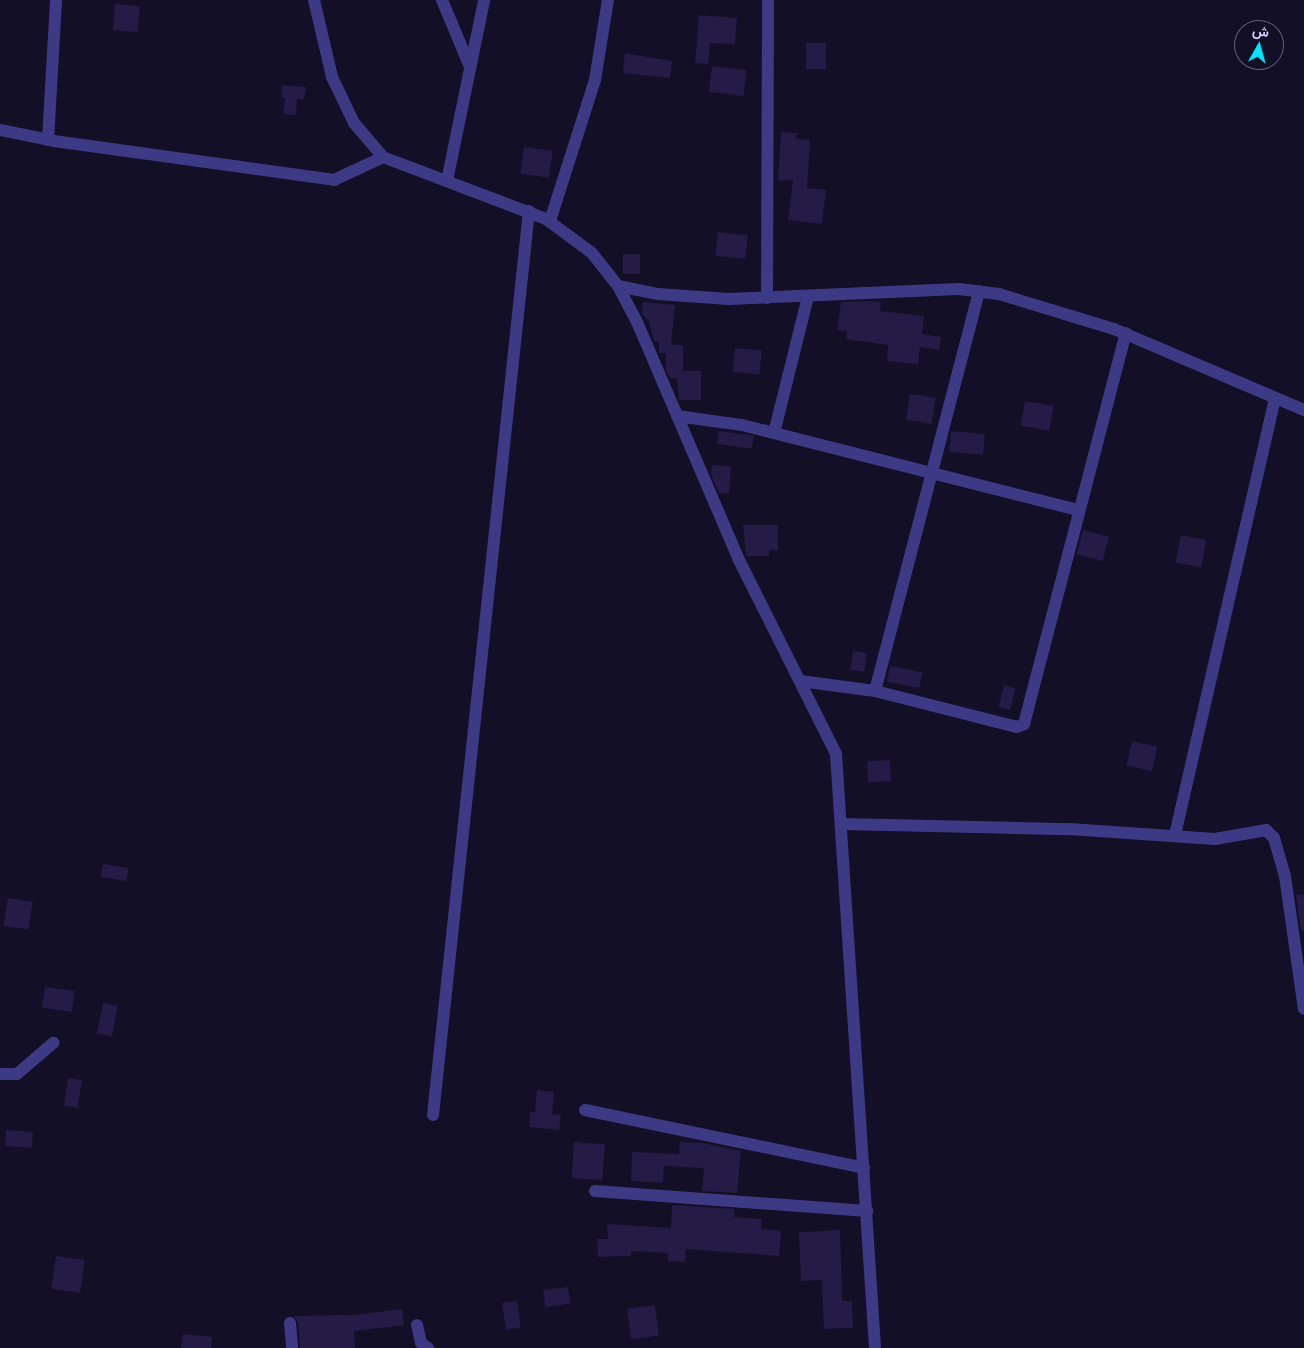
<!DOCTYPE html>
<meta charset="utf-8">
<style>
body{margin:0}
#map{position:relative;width:1304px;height:1348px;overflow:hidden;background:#130f26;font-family:"Golos Text",Vazirmatn,sans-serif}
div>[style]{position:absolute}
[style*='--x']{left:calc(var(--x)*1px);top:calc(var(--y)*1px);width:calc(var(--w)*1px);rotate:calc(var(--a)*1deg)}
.building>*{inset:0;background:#241b47;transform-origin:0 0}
.minor>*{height:12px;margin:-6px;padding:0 6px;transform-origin:6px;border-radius:6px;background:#3d3a85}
span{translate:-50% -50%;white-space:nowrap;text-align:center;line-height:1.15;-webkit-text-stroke:4px #130f26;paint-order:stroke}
.north{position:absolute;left:1234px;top:20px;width:50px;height:50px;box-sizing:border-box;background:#130f26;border:1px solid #625e7d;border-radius:50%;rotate:7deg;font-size:14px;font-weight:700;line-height:20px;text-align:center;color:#d9d4ff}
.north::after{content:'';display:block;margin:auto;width:18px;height:22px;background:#00e5ff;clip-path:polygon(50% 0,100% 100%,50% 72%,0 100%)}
</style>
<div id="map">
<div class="building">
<i style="left:115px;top:4px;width:25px;height:26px;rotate:5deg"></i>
<i style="clip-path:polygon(699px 15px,737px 18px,735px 44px,710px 43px,708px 64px,695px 63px)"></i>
<i style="left:806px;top:43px;width:20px;height:26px"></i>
<i style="clip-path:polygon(625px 53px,672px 61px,670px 78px,623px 73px)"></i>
<i style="left:712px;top:66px;width:35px;height:26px;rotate:7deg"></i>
<i style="clip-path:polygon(282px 85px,306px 87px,304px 99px,297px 99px,296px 115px,283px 114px,285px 98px,281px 97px)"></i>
<i style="clip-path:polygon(781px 132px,797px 133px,796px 139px,810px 140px,807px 188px,826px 190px,822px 224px,788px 220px,793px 180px,778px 181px)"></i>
<i style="left:524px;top:147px;width:29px;height:27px;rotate:8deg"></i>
<i style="left:718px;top:232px;width:30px;height:24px;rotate:6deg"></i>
<i style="left:640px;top:254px;width:20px;height:17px;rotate:90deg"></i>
<i style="clip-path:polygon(872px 301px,881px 302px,880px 311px,924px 316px,922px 334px,941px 337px,939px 350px,920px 347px,918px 364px,887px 361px,888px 345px,846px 339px,847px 331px,837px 330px,841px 302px)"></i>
<i style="clip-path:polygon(643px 302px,675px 305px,671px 345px,683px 345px,683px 371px,701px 371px,701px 400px,679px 400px,677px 378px,670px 378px,666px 370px,666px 353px,659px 353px,659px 341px,654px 341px,649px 321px,642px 314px)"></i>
<i style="left:735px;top:348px;width:27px;height:24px;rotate:6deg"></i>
<i style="left:910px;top:394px;width:26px;height:26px;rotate:9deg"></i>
<i style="left:1025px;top:401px;width:29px;height:25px;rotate:10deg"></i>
<i style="left:719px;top:431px;width:35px;height:13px;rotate:8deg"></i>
<i style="left:951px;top:431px;width:34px;height:21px;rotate:5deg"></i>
<i style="clip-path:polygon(712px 465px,731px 466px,729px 494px,719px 493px,711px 475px)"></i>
<i style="clip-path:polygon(743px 525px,778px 525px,778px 550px,769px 550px,769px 556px,746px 556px)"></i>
<i style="left:1083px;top:530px;width:27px;height:25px;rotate:15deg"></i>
<i style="left:1181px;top:535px;width:26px;height:28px;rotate:11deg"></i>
<i style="left:853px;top:651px;width:14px;height:19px;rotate:8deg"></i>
<i style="left:890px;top:666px;width:33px;height:16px;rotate:11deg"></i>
<i style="left:1004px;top:685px;width:12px;height:23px;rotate:14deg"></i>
<i style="left:1132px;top:741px;width:26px;height:25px;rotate:13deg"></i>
<i style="left:890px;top:760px;width:21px;height:23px;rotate:87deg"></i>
<i style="left:103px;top:864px;width:26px;height:13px;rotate:9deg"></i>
<i style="clip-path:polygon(1304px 894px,1304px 931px,1301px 931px,1296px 895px)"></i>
<i style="left:8px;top:898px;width:25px;height:28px;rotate:9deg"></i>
<i style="left:45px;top:987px;width:30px;height:21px;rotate:8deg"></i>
<i style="left:103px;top:1003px;width:15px;height:31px;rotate:11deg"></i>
<i style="left:68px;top:1078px;width:14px;height:28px;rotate:8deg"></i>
<i style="clip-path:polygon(537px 1090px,554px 1092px,552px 1114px,561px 1115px,559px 1130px,529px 1127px,530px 1112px,535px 1112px)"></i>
<i style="left:6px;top:1130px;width:27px;height:16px;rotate:4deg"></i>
<i style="left:574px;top:1142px;width:31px;height:36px;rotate:4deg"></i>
<i style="clip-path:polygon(680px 1142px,703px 1143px,741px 1151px,737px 1193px,702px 1191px,704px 1168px,664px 1166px,663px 1183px,631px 1181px,632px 1152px,679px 1154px)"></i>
<i style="clip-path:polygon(672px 1205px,734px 1209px,734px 1217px,762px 1219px,761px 1229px,781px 1231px,779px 1256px,686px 1249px,685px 1262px,668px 1261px,668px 1253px,631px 1251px,631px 1256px,598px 1257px,597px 1239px,608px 1239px,607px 1224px,671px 1228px)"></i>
<i style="clip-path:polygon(840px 1230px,842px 1301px,852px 1301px,853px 1328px,824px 1329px,822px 1280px,801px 1281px,799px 1232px)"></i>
<i style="left:56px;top:1256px;width:29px;height:33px;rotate:8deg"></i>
<i style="left:568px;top:1287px;width:17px;height:25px;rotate:83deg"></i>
<i style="left:517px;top:1301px;width:27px;height:15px;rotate:82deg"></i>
<i style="left:655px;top:1305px;width:31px;height:28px;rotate:83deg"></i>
<i style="clip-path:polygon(402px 1309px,404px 1325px,354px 1331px,355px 1348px,300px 1348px,298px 1322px,293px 1316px,353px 1315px)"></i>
<i style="clip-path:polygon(183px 1334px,212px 1337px,211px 1348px,181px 1348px)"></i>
</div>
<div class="minor">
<i style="--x:314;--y:0;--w:79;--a:76.8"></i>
<i style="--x:332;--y:77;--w:51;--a:64.4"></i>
<i style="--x:354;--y:123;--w:45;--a:49.5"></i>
<i style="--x:383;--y:157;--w:174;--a:20.8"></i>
<i style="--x:546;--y:219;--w:57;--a:36.5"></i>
<i style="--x:592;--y:253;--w:42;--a:51.8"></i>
<i style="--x:618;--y:286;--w:41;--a:62.2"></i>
<i style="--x:637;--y:322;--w:257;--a:66.8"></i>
<i style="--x:738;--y:558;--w:219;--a:63.4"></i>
<i style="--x:836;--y:754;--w:595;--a:86.24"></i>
<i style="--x:442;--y:0;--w:73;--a:67.3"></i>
<i style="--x:0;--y:130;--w:55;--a:11.5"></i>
<i style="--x:54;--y:141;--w:283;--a:7.9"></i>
<i style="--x:334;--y:180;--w:54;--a:-25.1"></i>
<i style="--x:48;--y:140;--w:140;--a:-86.7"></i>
<i style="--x:447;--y:181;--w:185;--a:-78.4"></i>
<i style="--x:550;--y:221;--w:148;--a:-72.3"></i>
<i style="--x:595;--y:80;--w:81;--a:-80.8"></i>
<i style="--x:618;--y:286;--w:41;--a:11.3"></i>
<i style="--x:658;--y:294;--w:71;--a:4"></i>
<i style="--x:729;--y:299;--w:230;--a:-2.5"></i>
<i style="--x:959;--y:289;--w:40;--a:7.1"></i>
<i style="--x:999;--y:294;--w:120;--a:16.9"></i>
<i style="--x:1114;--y:329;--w:207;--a:23.1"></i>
<i style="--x:767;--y:298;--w:298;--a:-89.8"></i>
<i style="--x:677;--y:416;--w:66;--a:7.9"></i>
<i style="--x:742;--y:425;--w:346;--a:14.2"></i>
<i style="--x:774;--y:433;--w:140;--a:-76"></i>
<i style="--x:800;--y:681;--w:76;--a:7.6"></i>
<i style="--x:875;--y:691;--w:146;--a:14.2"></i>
<i style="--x:1017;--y:727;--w:8;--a:-23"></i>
<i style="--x:1024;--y:724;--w:404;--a:-75.4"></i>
<i style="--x:875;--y:691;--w:413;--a:-75.4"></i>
<i style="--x:843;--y:824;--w:226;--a:1.3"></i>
<i style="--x:1069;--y:829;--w:146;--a:3.9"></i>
<i style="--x:1215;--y:839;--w:52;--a:-10"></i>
<i style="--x:1266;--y:830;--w:11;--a:45"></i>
<i style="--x:1274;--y:838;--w:40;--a:74"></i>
<i style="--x:1285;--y:876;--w:134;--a:81.9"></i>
<i style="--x:1175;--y:835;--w:447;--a:-77.1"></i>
<i style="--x:0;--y:1074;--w:17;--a:0"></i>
<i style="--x:17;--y:1074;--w:48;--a:-40.7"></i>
<i style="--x:585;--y:1110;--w:285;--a:11.7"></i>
<i style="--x:433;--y:1115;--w:909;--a:-83.94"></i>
<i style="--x:595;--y:1191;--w:273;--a:4.2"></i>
<i style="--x:290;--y:1323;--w:25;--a:85"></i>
<i style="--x:417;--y:1325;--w:18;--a:77"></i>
<i style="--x:421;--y:1343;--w:9;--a:36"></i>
</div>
<div class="north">ش</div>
</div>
